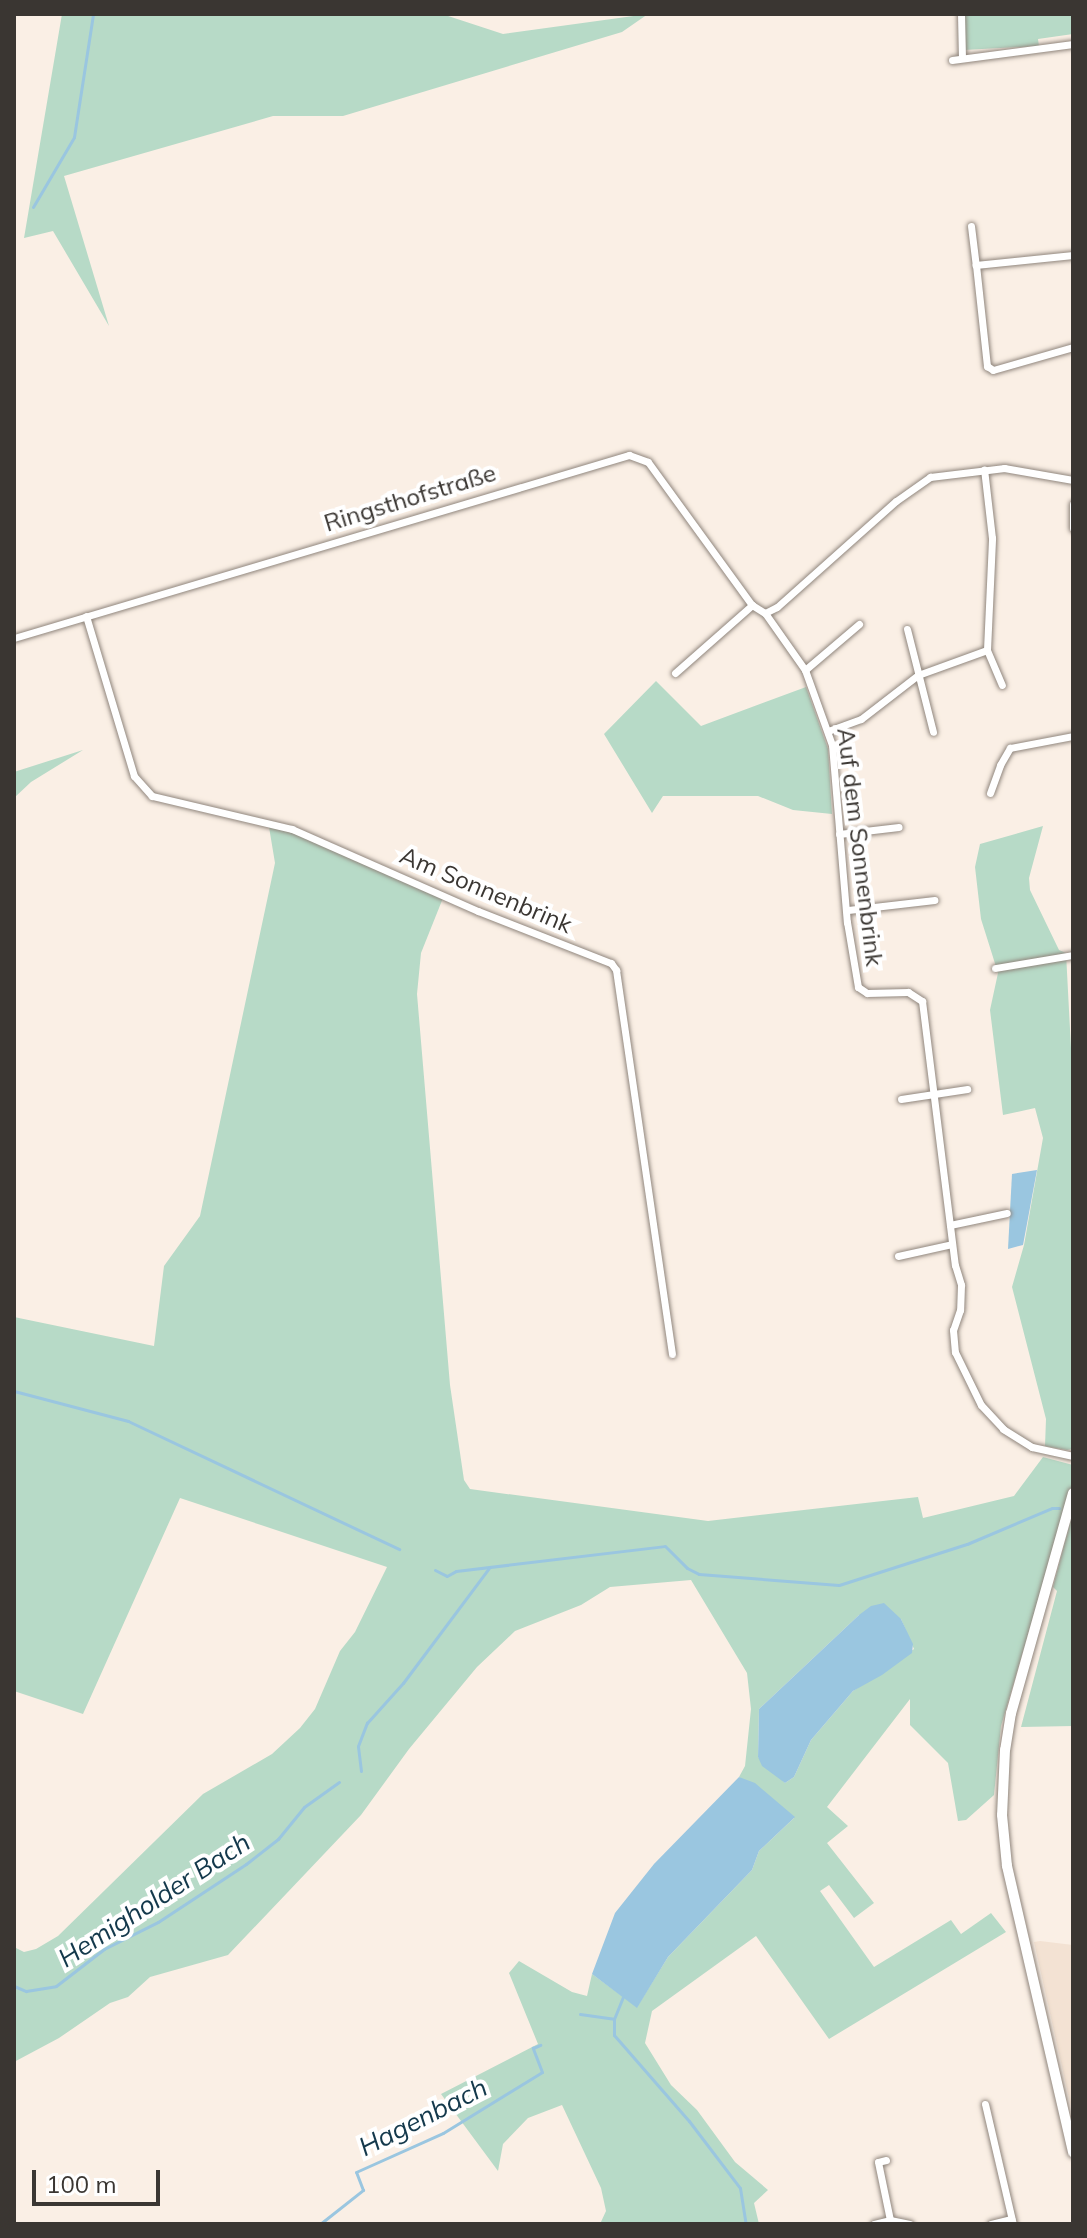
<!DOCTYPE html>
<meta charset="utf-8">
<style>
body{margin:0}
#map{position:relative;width:1087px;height:2238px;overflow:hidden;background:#faefe5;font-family:Mulish,sans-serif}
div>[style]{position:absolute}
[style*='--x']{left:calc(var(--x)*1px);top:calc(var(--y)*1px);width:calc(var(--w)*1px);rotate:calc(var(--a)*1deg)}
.built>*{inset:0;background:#f3e2d3}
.green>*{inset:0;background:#b7dac7}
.water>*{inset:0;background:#9ac6e0}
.stream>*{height:3px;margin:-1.5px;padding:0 1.5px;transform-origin:1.5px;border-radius:1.5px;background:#9ac6e0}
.roads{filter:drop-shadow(0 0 2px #90867d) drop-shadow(0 0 2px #90867d)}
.minor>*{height:7px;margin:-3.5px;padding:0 3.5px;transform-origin:3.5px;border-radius:3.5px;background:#fff}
.secondary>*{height:10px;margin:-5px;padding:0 5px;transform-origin:5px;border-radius:5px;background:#fff}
span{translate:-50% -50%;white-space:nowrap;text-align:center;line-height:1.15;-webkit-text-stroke:8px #fff;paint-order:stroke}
.street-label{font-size:24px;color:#3a3632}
.water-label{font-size:26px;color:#13384b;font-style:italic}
.frame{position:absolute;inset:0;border:16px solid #3a3632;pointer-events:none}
.scale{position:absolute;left:32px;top:2170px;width:128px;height:36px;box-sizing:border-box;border:4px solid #3a3632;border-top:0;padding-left:10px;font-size:24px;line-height:28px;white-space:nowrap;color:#3a3632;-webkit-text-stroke:6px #fff;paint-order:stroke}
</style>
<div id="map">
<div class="built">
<i style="clip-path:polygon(1040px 1941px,1073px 1945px,1073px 2116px,1034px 1942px)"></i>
</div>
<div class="green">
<i style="clip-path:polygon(62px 14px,442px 14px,503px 34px,648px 14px,622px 32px,343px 116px,273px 116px,64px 176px,109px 326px,53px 231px,24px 238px)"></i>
<i style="clip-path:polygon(964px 14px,1073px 14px,1073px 34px,1038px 39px,1039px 46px,964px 50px)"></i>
<i style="clip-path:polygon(656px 681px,701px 726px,806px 687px,828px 749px,832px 814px,793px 810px,758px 796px,663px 796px,652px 813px,604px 734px)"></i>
<i style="clip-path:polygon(83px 750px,31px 782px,14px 798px,14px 772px)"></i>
<i style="clip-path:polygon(1043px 826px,1029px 878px,1030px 890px,1059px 950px,1066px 953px,1073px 1086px,1073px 1449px,1067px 1450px,1045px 1446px,1046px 1419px,1012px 1287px,1024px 1245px,1043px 1138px,1035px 1108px,1003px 1115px,990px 1010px,998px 973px,981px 919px,975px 867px,980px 844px)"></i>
<i style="clip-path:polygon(evenodd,269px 827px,292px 832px,443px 898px,421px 953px,417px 994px,450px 1385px,464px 1480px,470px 1489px,708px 1521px,918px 1497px,923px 1518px,1014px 1496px,1043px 1457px,1073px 1465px,1073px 1481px,1001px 1726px,994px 1795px,966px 1820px,958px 1821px,948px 1763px,910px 1725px,910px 1699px,827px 1807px,848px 1826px,827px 1843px,874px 1903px,854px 1918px,829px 1885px,820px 1891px,874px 1967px,951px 1920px,961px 1934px,991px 1913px,1006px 1932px,829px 2039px,756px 1936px,652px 2011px,645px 2043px,671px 2085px,697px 2110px,735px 2162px,768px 2190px,754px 2203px,759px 2224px,600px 2224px,606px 2211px,601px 2188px,562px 2105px,528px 2118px,503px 2144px,498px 2171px,441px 2094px,538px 2044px,509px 1973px,519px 1961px,572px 1992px,587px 1996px,592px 1974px,637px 2007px,668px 1957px,752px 1870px,759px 1851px,794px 1818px,739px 1777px,745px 1766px,751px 1709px,747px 1673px,691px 1580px,610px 1587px,581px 1605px,515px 1631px,477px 1667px,409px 1749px,361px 1815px,228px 1955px,150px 1977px,128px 1997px,110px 2003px,59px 2038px,14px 2062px,14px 1947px,24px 1952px,36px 1949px,58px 1936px,203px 1794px,272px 1754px,300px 1728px,315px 1709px,340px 1651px,355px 1632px,387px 1567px,180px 1498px,83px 1714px,14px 1691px,14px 1317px,154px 1346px,164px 1266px,200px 1216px,275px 863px,269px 827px,859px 1615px,901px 1619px,914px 1649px,853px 1691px,811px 1740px,794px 1777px,785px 1783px,758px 1757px,759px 1709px,859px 1615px)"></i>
<i style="clip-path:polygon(1073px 1512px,1073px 1726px,1021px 1727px,1057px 1591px,1053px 1587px)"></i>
</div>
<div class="water">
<i style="clip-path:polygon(1037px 1170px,1023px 1245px,1008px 1249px,1012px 1174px)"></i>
<i style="clip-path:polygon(884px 1603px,901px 1619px,913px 1644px,912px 1653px,882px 1675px,853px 1691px,811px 1740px,794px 1777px,785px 1783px,762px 1766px,758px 1757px,759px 1709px,859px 1615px,871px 1606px)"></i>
<i style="clip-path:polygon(739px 1777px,755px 1783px,795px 1817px,759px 1851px,752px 1870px,668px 1957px,637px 2008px,592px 1974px,615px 1913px,654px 1864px)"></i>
</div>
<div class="stream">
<i style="--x:33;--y:207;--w:81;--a:-59.6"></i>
<i style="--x:74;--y:137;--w:124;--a:-81.2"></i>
<i style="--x:14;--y:1391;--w:118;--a:14.7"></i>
<i style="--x:128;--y:1421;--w:300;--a:25.3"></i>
<i style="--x:435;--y:1570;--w:13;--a:27"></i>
<i style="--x:447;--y:1576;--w:10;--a:-29"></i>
<i style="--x:456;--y:1571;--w:210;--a:-6.8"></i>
<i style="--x:665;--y:1546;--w:31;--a:45"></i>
<i style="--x:687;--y:1568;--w:13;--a:27"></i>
<i style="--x:699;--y:1574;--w:140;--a:4.5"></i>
<i style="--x:839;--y:1585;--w:134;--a:-17.8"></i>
<i style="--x:967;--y:1544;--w:92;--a:-23"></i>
<i style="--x:1052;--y:1508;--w:7;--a:0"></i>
<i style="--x:361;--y:1771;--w:25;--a:-97"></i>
<i style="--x:358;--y:1746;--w:25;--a:-69"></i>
<i style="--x:367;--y:1723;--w:54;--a:-48"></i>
<i style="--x:403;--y:1683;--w:144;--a:-53.2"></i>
<i style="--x:14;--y:1986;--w:13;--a:23"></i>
<i style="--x:26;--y:1991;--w:30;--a:-9"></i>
<i style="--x:56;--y:1986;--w:61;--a:-37.6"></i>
<i style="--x:104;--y:1949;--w:60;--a:-26.6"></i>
<i style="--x:158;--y:1922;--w:105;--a:-33.4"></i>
<i style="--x:246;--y:1864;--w:41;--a:-38"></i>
<i style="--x:278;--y:1839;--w:41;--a:-50.9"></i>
<i style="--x:304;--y:1807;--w:43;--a:-35.5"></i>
<i style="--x:580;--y:2014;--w:34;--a:8"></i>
<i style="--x:614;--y:2019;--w:24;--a:-68"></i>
<i style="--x:614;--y:2019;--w:16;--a:90"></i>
<i style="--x:614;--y:2035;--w:114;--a:48.9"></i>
<i style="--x:689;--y:2121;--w:84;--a:52.7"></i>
<i style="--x:740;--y:2188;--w:36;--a:81"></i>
<i style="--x:320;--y:2224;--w:55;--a:-38.3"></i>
<i style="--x:363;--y:2190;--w:19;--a:-111"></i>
<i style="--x:356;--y:2172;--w:95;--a:-24.1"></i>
<i style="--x:443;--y:2133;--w:116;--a:-31.6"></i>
<i style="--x:542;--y:2072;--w:26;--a:-111"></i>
<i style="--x:533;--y:2048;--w:8;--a:-23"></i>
</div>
<div class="roads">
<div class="minor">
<i style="--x:961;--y:14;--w:43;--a:88.7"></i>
<i style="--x:952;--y:60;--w:122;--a:-7.5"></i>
<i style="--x:971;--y:226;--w:39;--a:83"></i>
<i style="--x:1073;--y:255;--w:98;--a:174.1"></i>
<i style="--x:976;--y:265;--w:102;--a:83.8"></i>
<i style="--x:987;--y:366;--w:7;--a:34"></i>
<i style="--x:993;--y:370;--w:83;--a:-16"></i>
<i style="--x:1073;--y:504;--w:24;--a:90"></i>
<i style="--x:765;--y:613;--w:70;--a:54.9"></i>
<i style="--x:805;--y:670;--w:80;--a:70.2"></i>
<i style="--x:832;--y:745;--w:178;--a:85.2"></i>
<i style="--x:847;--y:922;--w:66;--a:80.4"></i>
<i style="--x:858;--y:987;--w:11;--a:34"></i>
<i style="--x:867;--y:993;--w:41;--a:-1.4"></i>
<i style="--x:908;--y:992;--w:17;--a:33"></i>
<i style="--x:922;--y:1001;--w:266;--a:82.9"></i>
<i style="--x:955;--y:1265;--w:21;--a:73"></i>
<i style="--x:961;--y:1285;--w:25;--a:92"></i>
<i style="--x:960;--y:1310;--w:21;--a:109"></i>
<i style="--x:953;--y:1330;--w:22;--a:85"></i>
<i style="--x:955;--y:1352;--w:59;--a:63.9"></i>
<i style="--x:981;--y:1405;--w:33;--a:47"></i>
<i style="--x:1003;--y:1429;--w:34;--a:32"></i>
<i style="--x:1032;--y:1447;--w:42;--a:12.4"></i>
<i style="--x:86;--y:616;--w:167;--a:73.3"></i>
<i style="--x:134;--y:776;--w:27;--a:48"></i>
<i style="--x:152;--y:796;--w:144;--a:13.3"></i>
<i style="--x:292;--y:829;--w:203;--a:23.8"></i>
<i style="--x:478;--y:911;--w:143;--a:21.4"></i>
<i style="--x:611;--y:963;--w:9;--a:54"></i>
<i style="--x:616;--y:970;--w:388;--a:81.7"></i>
<i style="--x:907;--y:629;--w:106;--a:75.8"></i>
<i style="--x:14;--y:638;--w:642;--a:-16.57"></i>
<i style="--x:629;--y:455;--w:20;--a:20"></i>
<i style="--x:648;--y:462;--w:177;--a:54"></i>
<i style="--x:752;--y:605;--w:15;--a:32"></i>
<i style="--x:765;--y:613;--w:13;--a:-27"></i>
<i style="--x:777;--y:607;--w:159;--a:-41.7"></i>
<i style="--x:896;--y:501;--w:42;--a:-35.2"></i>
<i style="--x:930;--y:477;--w:75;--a:-6.9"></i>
<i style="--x:1004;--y:468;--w:70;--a:9.9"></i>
<i style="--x:987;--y:650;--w:38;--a:67"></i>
<i style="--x:805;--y:670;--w:71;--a:-40.4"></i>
<i style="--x:675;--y:673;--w:103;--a:-41.4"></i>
<i style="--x:828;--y:731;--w:35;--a:-20"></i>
<i style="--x:861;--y:719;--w:72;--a:-37.7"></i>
<i style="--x:918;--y:675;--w:73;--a:-19.9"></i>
<i style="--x:987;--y:650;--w:112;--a:-87.4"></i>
<i style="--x:992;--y:538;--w:69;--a:-96.6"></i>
<i style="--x:990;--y:793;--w:30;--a:-70"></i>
<i style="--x:1000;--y:765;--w:20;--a:-60"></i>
<i style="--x:1010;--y:748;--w:64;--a:-10.8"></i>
<i style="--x:839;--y:834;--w:60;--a:-6.7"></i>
<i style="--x:848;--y:910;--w:87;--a:-6.6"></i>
<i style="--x:995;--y:968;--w:79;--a:-9.5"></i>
<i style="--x:901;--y:1099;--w:67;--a:-8.6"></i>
<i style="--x:950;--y:1225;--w:58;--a:-11.9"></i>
<i style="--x:898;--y:1256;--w:55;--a:-12.5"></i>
<i style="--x:985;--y:2104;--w:123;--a:76.9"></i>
<i style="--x:886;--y:2160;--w:8;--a:166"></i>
<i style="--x:878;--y:2162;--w:59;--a:78.3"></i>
<i style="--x:890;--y:2220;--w:20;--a:11"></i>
<i style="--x:874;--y:2224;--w:16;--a:-14"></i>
<i style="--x:991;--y:2224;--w:21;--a:-14"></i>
</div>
<div class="secondary">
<i style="--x:1073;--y:1493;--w:229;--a:105.7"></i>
<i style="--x:1011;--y:1713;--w:37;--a:99"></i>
<i style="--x:1005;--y:1750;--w:65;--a:92.6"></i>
<i style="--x:1002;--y:1815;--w:51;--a:84.4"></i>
<i style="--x:1007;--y:1866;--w:294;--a:77"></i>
</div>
</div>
<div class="street-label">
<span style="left:410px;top:498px;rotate:-17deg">Ringsthofstraße</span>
<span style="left:860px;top:847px;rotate:83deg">Auf dem Sonnenbrink</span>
<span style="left:486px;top:890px;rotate:23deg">Am Sonnenbrink</span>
</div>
<div class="water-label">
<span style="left:154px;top:1900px;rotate:-33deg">Hemigholder Bach</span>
<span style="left:423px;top:2117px;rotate:-27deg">Hagenbach</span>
</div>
<div class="frame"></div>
<div class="scale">100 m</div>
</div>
